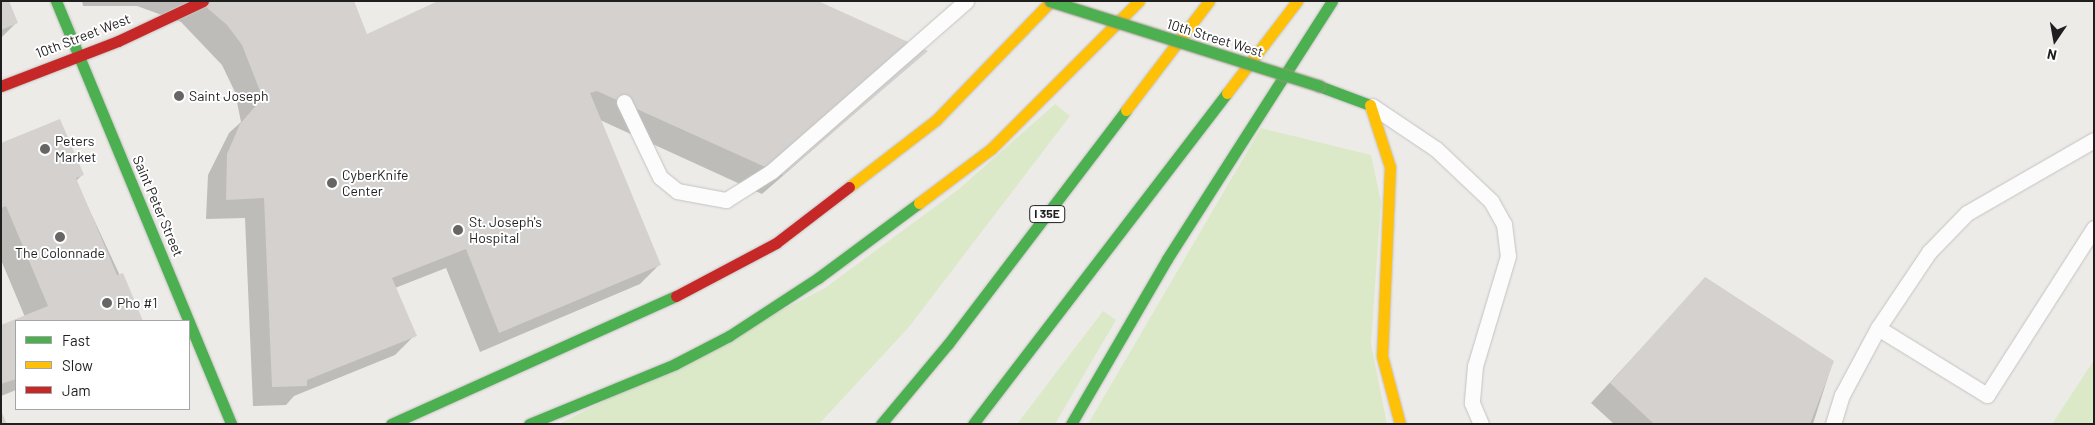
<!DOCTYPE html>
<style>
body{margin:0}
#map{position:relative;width:2095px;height:425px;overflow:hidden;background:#edebe8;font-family:Barlow,sans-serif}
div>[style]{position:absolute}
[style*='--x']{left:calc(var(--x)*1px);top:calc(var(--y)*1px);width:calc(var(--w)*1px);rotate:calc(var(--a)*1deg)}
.grass>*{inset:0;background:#dbe9c9}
.shadow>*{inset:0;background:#0003}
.building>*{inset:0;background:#d4d1cf}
.roads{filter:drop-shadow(0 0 1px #c4c3c2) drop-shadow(0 0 1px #c4c3c2)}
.lane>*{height:15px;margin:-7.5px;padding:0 7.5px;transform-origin:7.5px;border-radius:7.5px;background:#fcfcfc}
.fast>*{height:11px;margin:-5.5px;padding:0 5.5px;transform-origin:5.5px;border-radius:5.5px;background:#4caf50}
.slow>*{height:11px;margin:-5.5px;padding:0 5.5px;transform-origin:5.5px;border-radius:5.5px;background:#ffc107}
.jam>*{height:11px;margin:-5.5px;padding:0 5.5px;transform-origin:5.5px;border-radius:5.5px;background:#c62828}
.bridges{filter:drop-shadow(0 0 1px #969681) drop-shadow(0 0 1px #969681)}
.fast-bridge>*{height:11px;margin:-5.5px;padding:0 5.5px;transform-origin:5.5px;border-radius:5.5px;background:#4caf50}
.dots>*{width:14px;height:14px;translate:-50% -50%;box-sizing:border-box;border:2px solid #fff;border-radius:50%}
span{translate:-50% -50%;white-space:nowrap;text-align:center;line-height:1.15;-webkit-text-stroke:4px #fff;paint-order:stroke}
.shield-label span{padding:1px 4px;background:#fff;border:1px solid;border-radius:4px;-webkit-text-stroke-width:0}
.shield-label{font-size:12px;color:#1f1f1f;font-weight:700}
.street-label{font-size:14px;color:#1f1f1f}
.poi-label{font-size:14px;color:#1f1f1f}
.left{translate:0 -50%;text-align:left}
.frame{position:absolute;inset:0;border:2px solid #1f1f1f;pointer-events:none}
.legend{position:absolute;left:15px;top:320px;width:175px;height:90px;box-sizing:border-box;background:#fff;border:1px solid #a5a5a5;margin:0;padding:6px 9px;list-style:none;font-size:15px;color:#1f1f1f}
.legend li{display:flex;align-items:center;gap:10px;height:25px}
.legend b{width:25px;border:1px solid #a5a5a5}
.north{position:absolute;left:2030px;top:15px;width:50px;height:50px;-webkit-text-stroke:4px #fff;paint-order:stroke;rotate:192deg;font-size:14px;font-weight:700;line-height:20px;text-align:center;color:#1f1f1f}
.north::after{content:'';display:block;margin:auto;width:18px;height:22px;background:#1f1f1f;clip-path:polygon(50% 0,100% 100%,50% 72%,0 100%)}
</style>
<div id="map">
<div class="grass">
<i style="clip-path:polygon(1055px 104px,1070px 116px,909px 327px,819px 424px,559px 424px,825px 288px,959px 189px)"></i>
<i style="clip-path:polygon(1261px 128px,1371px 155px,1381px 202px,1371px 344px,1387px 424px,1088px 424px)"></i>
<i style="clip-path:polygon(1103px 311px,1116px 320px,1055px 424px,1017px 424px)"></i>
<i style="clip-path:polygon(2094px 360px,2094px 424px,2052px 424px)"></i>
</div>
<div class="shadow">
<i style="clip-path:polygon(1px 1px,16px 23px,1px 38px)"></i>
<i style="clip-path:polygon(82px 1px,353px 1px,367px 36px,926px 51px,762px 194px,600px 120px,659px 265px,640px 284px,480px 352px,446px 268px,395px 288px,415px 335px,395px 355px,294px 396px,286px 405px,253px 406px,245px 218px,206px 219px,208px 175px,229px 133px,241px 122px,235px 92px,222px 65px,181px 22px,137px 6px,83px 6px)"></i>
<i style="clip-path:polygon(1px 145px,82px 175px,76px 181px,141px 321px,16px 321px,16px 390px,1px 396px,1px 327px,25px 317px,1px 260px)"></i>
<i style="clip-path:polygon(1706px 278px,1833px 361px,1813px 424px,1614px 424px,1591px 403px)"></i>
</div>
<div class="building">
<i style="clip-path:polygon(1px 1px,9px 1px,18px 23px,1px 30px)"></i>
<i style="clip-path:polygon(199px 1px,354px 1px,367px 34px,438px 1px,818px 1px,928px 51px,783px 175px,597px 91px,590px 93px,661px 265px,499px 333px,466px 249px,392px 278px,417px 336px,307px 380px,307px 386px,272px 387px,264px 198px,226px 200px,227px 154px,240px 124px,260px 101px,260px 91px,242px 45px,227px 25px)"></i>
<i style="clip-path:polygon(60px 119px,84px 175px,76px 178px,117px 275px,123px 273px,143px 321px,16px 321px,16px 379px,1px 384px,1px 325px,48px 306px,6px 206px,1px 208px,1px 143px)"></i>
<i style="clip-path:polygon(1705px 277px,1834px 361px,1810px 424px,1654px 424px,1610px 383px)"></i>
<i style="clip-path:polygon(1px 411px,7px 424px,1px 424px)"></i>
</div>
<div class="roads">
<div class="lane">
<i style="--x:624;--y:102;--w:83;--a:64.4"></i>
<i style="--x:660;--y:177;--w:22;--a:39"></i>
<i style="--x:677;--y:191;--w:50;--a:10.4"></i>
<i style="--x:726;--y:200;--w:54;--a:-32.2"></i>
<i style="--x:772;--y:171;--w:258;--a:-41.2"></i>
<i style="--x:1372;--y:106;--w:77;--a:33.9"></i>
<i style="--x:1436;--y:149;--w:76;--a:43.4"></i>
<i style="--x:1491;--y:201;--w:26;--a:61"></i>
<i style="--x:1504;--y:224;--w:32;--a:83"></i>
<i style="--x:1508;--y:256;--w:115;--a:106.7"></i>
<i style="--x:1475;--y:366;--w:37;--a:95"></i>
<i style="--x:1472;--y:403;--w:23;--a:67"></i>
<i style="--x:1878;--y:328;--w:128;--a:31.6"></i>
<i style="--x:1987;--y:395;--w:198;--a:-57.4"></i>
<i style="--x:1833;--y:424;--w:30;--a:-73"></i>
<i style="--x:1842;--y:395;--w:76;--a:-61.8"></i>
<i style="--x:1878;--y:328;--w:92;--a:-56.1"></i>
<i style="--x:1929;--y:252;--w:54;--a:-45.7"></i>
<i style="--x:1967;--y:213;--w:146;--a:-29.9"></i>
</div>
<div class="fast">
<i style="--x:56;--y:1;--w:458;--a:67.5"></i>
<i style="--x:1319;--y:86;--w:54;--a:20.4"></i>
<i style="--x:391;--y:424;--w:312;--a:-24.2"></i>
<i style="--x:529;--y:424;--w:158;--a:-22.3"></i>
<i style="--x:675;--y:364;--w:61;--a:-27.4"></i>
<i style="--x:729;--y:336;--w:106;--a:-33.1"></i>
<i style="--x:818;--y:278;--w:126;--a:-36.6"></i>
<i style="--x:881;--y:424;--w:104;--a:-50.1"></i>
<i style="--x:948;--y:344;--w:294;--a:-52.7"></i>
<i style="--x:973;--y:424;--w:417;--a:-52.5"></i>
<i style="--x:1071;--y:424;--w:191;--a:-59.8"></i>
<i style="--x:1167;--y:259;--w:306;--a:-57.4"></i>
</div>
<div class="slow">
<i style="--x:1227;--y:93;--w:116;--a:-52.7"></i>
<i style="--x:1370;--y:105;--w:65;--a:72.1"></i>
<i style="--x:1390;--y:167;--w:189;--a:92.4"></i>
<i style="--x:1382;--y:356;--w:70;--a:75.2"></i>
<i style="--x:1126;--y:110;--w:137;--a:-52.7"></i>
<i style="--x:849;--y:187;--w:110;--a:-37.6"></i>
<i style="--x:936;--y:120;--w:165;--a:-46"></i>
<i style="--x:919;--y:203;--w:90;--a:-36.9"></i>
<i style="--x:991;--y:149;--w:209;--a:-45"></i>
</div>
<div class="jam">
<i style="--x:1;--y:86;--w:125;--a:-21"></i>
<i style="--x:118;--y:41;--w:94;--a:-25.2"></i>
<i style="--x:676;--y:296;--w:113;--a:-27.9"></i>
<i style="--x:776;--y:243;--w:92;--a:-37.5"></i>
</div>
</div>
<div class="bridges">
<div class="fast-bridge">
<i style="--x:1050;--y:1;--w:282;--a:17.5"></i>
</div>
</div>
<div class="dots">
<i style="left:179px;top:96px;background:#676665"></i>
<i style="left:45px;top:149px;background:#676665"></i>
<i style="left:332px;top:183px;background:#676665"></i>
<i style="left:458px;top:230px;background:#676665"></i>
<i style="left:60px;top:237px;background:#676665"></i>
<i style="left:107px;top:303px;background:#676665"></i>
</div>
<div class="shield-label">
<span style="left:1047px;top:214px">I 35E</span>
</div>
<div class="street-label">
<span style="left:83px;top:36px;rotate:-21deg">10th Street West</span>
<span style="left:1215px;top:38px;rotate:17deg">10th Street West</span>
<span style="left:158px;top:206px;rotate:67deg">Saint Peter Street</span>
</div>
<div class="poi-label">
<span class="left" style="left:189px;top:96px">Saint Joseph</span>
<span class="left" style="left:55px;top:149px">Peters<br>Market</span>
<span class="left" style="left:342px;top:183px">CyberKnife<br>Center</span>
<span class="left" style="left:469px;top:230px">St. Joseph's<br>Hospital</span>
<span style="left:60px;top:253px">The Colonnade</span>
<span class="left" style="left:117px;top:303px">Pho #1</span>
</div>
<div class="frame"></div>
<ul class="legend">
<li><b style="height:6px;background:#4caf50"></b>Fast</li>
<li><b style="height:6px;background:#ffc107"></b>Slow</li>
<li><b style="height:6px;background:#c62828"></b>Jam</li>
</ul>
<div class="north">N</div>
</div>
